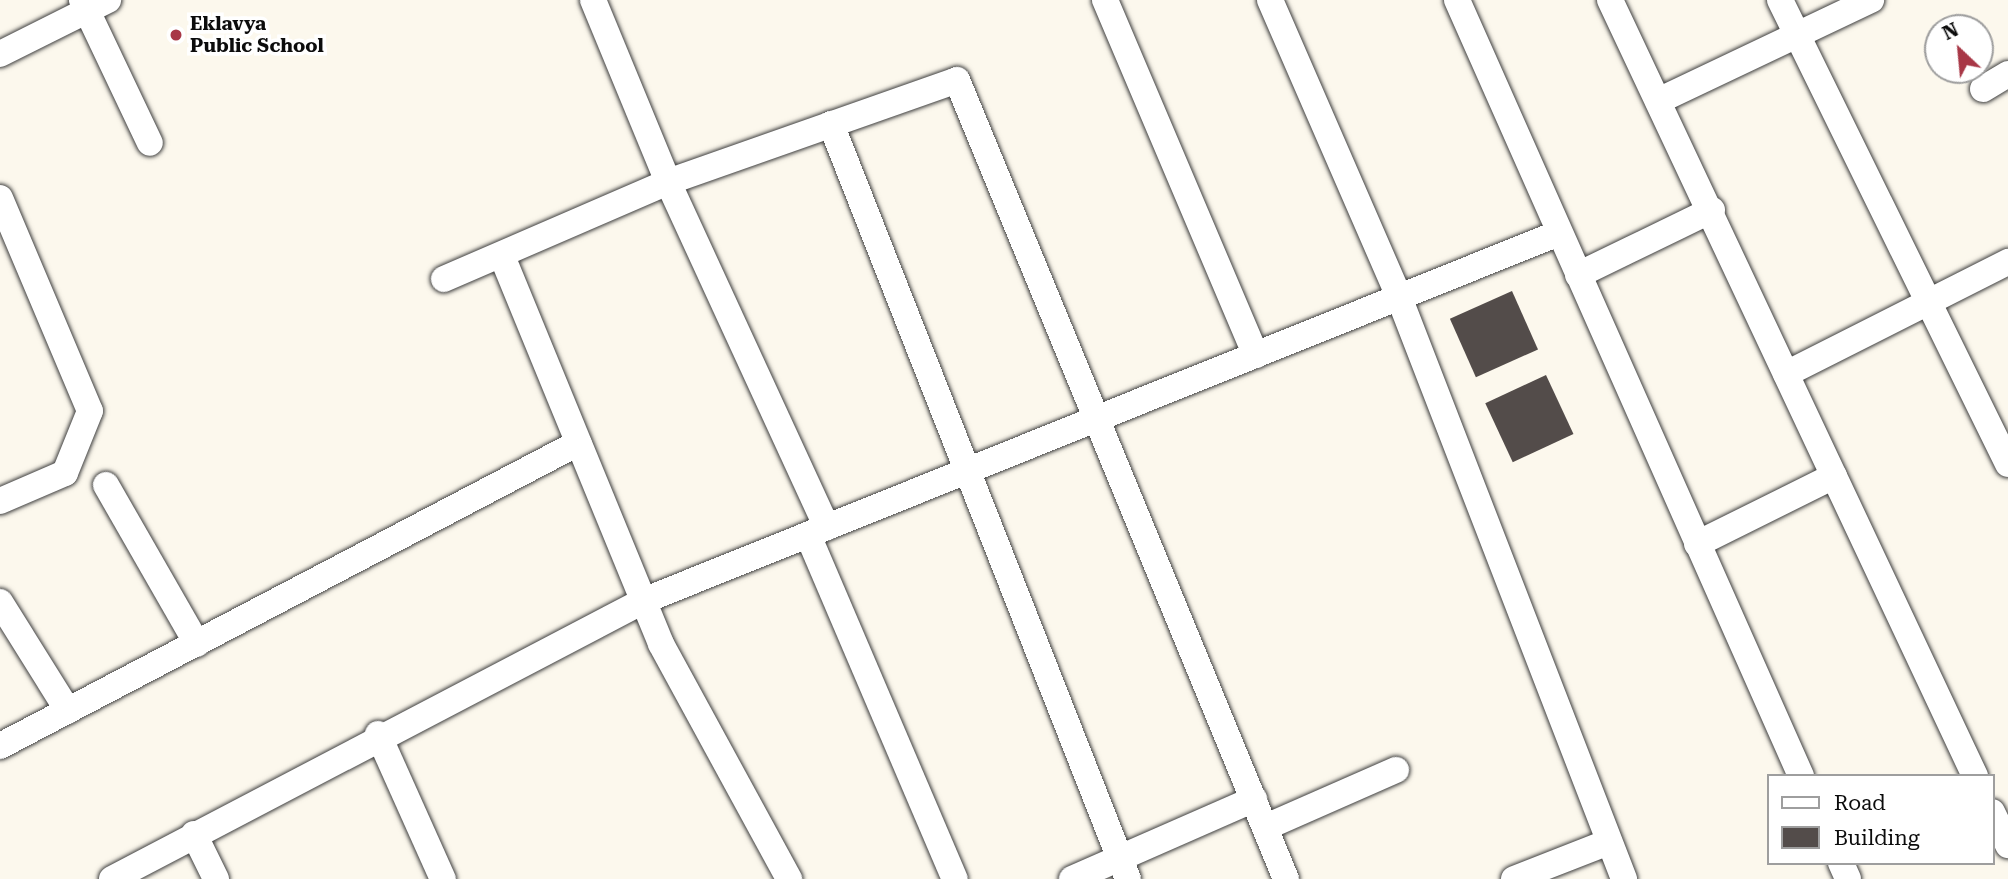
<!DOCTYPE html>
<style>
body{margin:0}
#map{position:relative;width:2008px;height:879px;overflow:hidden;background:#fcf8ed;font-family:"Roboto Serif",serif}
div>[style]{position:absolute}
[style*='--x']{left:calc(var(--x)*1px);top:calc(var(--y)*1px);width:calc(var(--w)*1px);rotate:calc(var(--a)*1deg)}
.building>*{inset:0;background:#534c4a;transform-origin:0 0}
.roads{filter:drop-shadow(0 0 2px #3f3f3f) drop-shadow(0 0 2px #3f3f3f)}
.street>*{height:26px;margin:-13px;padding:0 13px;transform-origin:13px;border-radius:13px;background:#fff}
.dots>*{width:19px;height:19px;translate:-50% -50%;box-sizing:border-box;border:4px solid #fff;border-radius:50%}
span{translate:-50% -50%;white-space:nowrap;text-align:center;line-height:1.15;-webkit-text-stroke:7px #fff;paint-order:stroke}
.poi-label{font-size:19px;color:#0c0c0c;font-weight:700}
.left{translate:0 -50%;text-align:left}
.legend{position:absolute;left:1767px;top:774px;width:228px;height:91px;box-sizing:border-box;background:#fff;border:2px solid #9e9e9e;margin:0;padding:9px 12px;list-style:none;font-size:21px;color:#0c0c0c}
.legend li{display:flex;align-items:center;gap:14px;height:35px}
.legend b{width:35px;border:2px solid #9e9e9e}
.north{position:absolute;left:1924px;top:14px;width:70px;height:70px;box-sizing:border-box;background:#fff;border:2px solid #9e9e9e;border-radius:50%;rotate:334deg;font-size:19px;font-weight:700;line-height:28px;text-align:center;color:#0c0c0c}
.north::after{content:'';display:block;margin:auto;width:24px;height:32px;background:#a83746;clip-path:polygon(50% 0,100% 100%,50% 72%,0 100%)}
</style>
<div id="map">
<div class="building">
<i style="left:1512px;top:291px;width:64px;height:68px;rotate:66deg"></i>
<i style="left:1546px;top:375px;width:65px;height:67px;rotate:65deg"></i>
</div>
<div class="roads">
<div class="street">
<i style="--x:82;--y:0;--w:158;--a:64.6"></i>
<i style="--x:593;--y:0;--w:197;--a:67.6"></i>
<i style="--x:668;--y:182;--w:380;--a:65.3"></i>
<i style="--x:1105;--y:0;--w:386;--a:67"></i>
<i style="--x:1270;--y:0;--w:324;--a:66.5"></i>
<i style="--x:1399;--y:297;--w:624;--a:68.86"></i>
<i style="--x:1457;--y:0;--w:849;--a:66.09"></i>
<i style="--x:1610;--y:0;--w:858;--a:64.81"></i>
<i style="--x:1780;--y:0;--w:517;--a:63.83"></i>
<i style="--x:0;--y:54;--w:121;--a:-26.6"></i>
<i style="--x:1983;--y:89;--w:29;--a:-31"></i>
<i style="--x:1658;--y:101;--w:236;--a:-25.4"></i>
<i style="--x:831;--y:124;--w:811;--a:68.53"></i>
<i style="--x:0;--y:198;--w:231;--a:67.1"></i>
<i style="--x:90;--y:411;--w:67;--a:112"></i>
<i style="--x:65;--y:473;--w:71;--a:156.7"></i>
<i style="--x:502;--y:256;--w:419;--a:67.7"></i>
<i style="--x:661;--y:644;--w:268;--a:61.4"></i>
<i style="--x:1578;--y:275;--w:149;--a:-25.9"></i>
<i style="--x:444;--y:279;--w:244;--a:-23.4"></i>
<i style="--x:668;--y:182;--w:306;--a:-19.4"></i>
<i style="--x:957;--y:80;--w:864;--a:67.62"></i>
<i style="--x:1786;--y:374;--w:249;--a:-26.8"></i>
<i style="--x:106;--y:485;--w:183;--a:60.2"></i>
<i style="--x:808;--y:535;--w:374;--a:66.9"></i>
<i style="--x:1697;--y:544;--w:153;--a:-26.4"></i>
<i style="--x:0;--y:602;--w:128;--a:58"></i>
<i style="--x:378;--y:734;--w:159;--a:65.9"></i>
<i style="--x:0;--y:746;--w:653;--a:-27.66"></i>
<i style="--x:1992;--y:812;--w:37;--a:64"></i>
<i style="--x:1266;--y:827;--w:142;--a:-23.7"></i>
<i style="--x:194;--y:834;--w:50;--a:63.9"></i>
<i style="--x:1841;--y:863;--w:17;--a:66"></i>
<i style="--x:112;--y:879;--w:599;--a:-27.63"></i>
<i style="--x:643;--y:601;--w:987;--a:-21.89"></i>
<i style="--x:1072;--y:879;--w:199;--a:-23.7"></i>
<i style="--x:1514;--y:879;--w:102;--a:-21.3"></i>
</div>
</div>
<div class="dots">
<i style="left:176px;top:35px;background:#a83746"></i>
</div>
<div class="poi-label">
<span class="left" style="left:190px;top:35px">Eklavya<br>Public School</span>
</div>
<ul class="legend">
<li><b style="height:9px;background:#fff"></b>Road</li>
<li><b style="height:19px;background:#534c4a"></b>Building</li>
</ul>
<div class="north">N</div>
</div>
